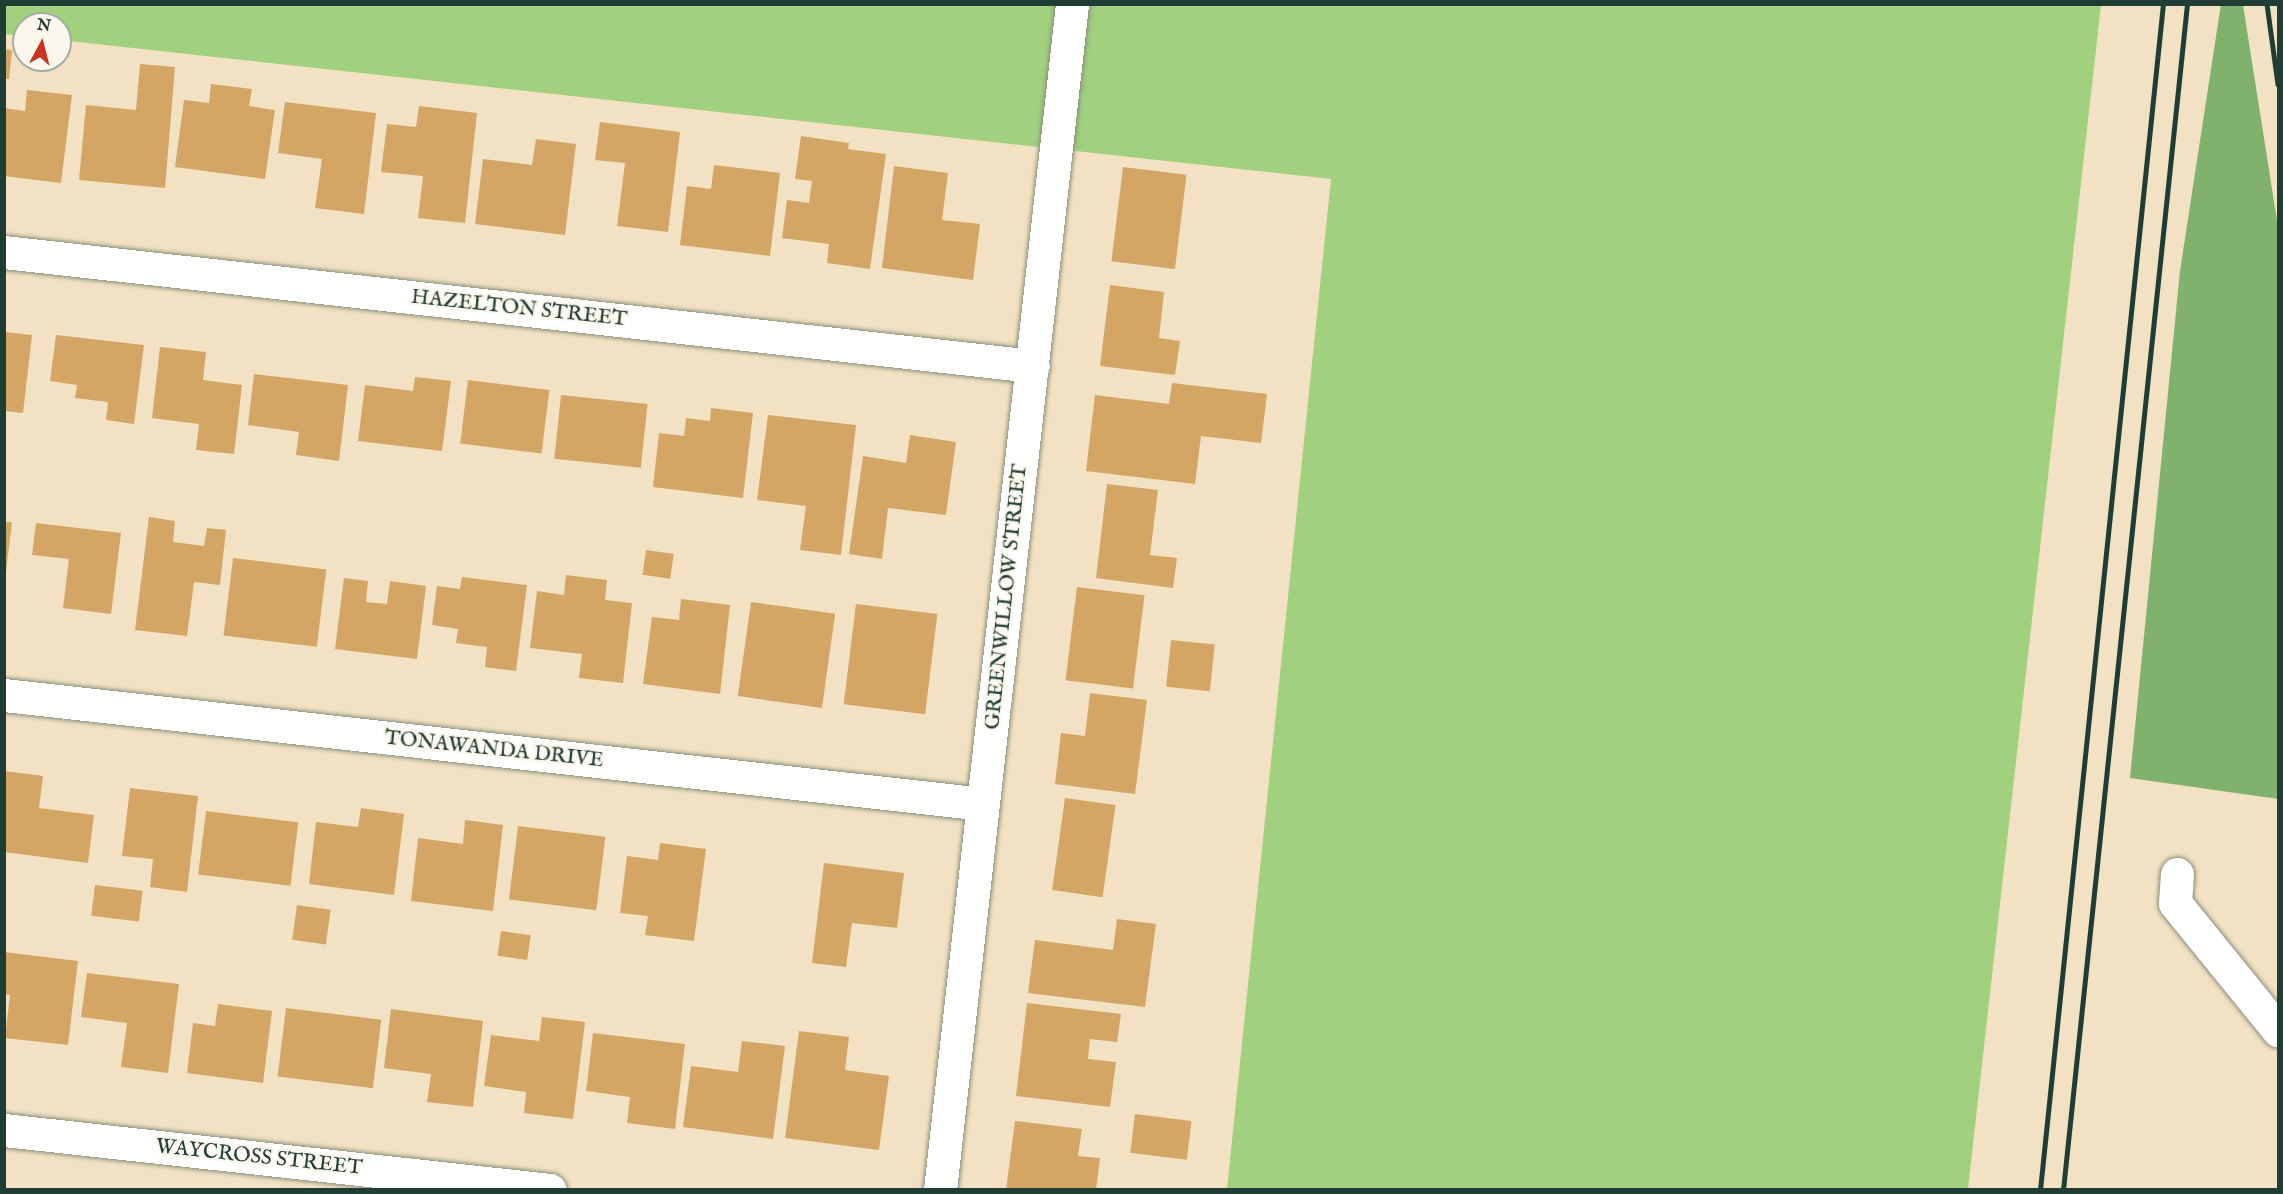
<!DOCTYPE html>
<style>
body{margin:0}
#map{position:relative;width:2283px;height:1194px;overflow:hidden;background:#f2e1c3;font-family:"IM FELL English",serif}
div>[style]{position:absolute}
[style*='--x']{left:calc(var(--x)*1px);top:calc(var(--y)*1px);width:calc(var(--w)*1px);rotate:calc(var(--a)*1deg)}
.green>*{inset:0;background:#a1d07e}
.forest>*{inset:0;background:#80b26d}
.building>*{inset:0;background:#d4a666;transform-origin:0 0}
.roads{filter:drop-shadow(0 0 2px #888f7c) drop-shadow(0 0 2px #888f7c)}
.street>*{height:33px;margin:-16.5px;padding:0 16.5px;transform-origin:16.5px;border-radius:16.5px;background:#fff}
.rail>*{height:4.5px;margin:-2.25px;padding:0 2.25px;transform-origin:2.25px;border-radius:2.25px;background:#1f3d34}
span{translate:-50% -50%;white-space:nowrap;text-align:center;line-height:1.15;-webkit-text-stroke:5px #fbf7ec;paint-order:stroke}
.street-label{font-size:21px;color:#1f3d34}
.frame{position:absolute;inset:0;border:6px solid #1f3d34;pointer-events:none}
.north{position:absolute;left:12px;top:12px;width:60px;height:60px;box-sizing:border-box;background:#fbf7ec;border:2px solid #a3ada2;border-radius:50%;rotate:7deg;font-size:16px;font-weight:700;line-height:24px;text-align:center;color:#1f3d34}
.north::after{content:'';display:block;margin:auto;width:21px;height:27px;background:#c8321e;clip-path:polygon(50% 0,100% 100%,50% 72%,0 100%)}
</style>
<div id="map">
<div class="green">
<i style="clip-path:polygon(5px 4px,2101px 5px,1968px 1189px,1227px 1189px,1331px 179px,60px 40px,60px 24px,24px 24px,24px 36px,5px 34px)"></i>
</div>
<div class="forest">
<i style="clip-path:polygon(2221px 4px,2243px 5px,2278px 227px,2278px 799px,2130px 778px,2180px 271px)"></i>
</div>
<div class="building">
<i style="clip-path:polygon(4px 49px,12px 50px,9px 79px,4px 79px)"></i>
<i style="clip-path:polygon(140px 64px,175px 67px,165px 188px,79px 180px,86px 105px,136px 110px)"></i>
<i style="clip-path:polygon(211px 84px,252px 89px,249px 106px,275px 110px,265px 179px,175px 167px,184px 100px,209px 103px)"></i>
<i style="clip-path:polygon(27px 90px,72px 95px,61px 183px,4px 176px,4px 108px,25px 111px)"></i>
<i style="clip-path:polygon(285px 102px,376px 113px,364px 214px,315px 208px,322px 159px,278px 153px)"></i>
<i style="clip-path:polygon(419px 106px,477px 113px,465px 223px,418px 218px,423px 176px,381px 172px,387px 124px,416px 127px)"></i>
<i style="clip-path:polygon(600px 122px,680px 132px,668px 232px,617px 226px,625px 163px,595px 160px)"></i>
<i style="clip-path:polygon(801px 136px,849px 143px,848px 149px,886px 154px,870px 269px,827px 263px,829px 244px,782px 238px,787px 200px,809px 203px,812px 181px,795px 179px)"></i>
<i style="clip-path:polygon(536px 139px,576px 144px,565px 235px,475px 224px,483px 159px,532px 165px)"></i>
<i style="clip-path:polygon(714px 165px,780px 173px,770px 256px,680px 245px,687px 186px,711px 189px)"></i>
<i style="clip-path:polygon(894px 166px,948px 173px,942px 220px,980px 224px,973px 280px,882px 268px)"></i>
<i style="left:1123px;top:167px;width:64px;height:95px;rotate:7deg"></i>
<i style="clip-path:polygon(1110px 285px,1164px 292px,1159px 338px,1180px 341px,1175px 375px,1100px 366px)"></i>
<i style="clip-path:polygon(5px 332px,32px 335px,23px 413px,5px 411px)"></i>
<i style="clip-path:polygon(56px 335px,144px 345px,134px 424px,106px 420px,108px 402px,75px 398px,77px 385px,50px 381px)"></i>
<i style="clip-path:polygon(160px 347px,206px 352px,203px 380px,242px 385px,234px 454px,196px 450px,199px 424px,152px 418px)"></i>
<i style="clip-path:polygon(254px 374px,348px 385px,339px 461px,296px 455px,299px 432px,248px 425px)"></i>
<i style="clip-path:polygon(415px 377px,451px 381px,442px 451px,358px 441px,365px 385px,413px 391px)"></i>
<i style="left:468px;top:380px;width:82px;height:64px;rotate:7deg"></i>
<i style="clip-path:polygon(1172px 383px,1267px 394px,1261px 443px,1201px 436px,1195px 484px,1086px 471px,1095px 395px,1169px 404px)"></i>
<i style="left:561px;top:395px;width:87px;height:64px;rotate:6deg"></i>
<i style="clip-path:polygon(711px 408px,753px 413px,743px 498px,653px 487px,659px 433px,684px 436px,686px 418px,710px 421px)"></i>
<i style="clip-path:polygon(768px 415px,856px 425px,841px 555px,800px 550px,806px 506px,757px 500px)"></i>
<i style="clip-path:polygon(910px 435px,956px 442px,946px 515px,888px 508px,882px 559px,849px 554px,863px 456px,906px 463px)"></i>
<i style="clip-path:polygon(1107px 484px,1158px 490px,1150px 555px,1177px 558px,1173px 588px,1096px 578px)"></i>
<i style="clip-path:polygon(149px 517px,175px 521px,173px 542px,204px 546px,207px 528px,226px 530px,220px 585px,194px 582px,187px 636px,135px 630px)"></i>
<i style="clip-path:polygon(4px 522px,12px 522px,6px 572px,4px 572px)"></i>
<i style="clip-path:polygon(36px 523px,121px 533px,111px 614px,63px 608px,69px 559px,32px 555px)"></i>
<i style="left:646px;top:550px;width:28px;height:25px;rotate:8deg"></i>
<i style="left:233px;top:558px;width:94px;height:78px;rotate:7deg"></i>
<i style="clip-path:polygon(566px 575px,607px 580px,605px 600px,632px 603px,623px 683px,579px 678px,582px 654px,530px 648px,537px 591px,564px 595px)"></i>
<i style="clip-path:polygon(462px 577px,527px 585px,516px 671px,485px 667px,487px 647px,456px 643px,458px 629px,432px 625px,437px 586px,460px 589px)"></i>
<i style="clip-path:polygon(344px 578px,368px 581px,366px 602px,387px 604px,390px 581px,426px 586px,417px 659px,335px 649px)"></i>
<i style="left:1077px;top:587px;width:68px;height:94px;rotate:7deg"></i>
<i style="clip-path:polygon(681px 599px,730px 605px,720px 694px,643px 684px,652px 617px,679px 620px)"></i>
<i style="left:751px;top:602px;width:85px;height:95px;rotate:8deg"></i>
<i style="left:856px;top:604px;width:82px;height:101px;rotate:7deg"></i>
<i style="left:1171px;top:640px;width:44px;height:47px;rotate:6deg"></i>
<i style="clip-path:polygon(1090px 693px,1147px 700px,1135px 794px,1055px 784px,1061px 733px,1085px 736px)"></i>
<i style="clip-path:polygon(5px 771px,43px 776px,39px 808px,94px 815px,88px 863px,4px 852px)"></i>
<i style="clip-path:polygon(130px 788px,198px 796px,187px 892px,150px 887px,153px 859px,122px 856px)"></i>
<i style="left:1065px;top:798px;width:51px;height:93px;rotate:8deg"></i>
<i style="clip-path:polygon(361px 808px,404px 814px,394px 895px,309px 884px,316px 822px,358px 827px)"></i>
<i style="left:206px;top:811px;width:93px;height:64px;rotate:7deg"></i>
<i style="clip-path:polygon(465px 820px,503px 825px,493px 911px,411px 901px,418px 838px,463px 844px)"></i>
<i style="left:518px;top:826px;width:88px;height:74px;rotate:7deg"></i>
<i style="clip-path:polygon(660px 843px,706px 849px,694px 941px,645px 935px,648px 916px,620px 913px,627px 856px,658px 860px)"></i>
<i style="clip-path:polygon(824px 863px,904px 873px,897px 928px,852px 923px,846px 967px,812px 963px)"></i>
<i style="left:95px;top:885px;width:48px;height:31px;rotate:7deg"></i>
<i style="left:297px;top:905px;width:34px;height:35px;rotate:8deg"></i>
<i style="clip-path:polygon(1117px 919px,1156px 924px,1145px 1007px,1028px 993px,1035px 940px,1113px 950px)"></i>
<i style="left:501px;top:931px;width:30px;height:25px;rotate:8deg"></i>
<i style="clip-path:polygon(4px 952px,78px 961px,68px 1045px,5px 1038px,10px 995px,4px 994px)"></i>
<i style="clip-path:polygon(87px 973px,179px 984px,168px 1073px,121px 1067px,127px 1023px,81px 1017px)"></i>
<i style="clip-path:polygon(1027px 1003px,1121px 1014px,1117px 1042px,1090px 1039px,1088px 1059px,1116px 1062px,1110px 1107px,1016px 1096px)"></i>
<i style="clip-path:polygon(218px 1004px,272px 1011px,263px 1083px,187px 1073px,193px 1023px,215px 1026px)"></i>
<i style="left:286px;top:1008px;width:96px;height:69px;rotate:7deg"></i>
<i style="clip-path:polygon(391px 1009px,483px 1021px,473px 1107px,427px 1102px,431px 1074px,384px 1068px)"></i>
<i style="clip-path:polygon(542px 1017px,585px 1022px,573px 1119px,524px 1113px,526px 1092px,484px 1086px,491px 1035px,539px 1041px)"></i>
<i style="clip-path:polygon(799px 1031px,849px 1037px,845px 1070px,889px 1076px,879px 1150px,785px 1138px)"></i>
<i style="clip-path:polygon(593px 1033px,685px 1044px,675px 1129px,627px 1123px,630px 1097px,586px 1091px)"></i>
<i style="clip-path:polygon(742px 1041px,785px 1046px,773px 1139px,683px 1127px,691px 1066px,738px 1072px)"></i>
<i style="left:1135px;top:1114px;width:57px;height:39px;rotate:7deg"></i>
<i style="clip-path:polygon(1015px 1121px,1082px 1129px,1078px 1156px,1100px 1158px,1096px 1190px,1006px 1190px)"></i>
</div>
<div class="roads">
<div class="street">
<i style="--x:4;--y:252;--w:1035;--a:6.32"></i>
<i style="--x:4;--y:695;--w:985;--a:6.35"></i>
<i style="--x:2177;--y:874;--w:29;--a:94"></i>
<i style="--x:2175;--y:903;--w:164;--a:51"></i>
<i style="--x:4;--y:1130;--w:549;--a:6.27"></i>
<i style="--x:940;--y:1190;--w:1193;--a:-83.65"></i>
</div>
</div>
<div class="rail">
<i style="--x:2267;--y:4;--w:81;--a:82.2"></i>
<i style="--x:2040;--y:1190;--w:1192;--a:-84.08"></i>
<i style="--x:2063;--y:1190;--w:1192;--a:-84.03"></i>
</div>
<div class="street-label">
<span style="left:519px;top:309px;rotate:6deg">HAZELTON STREET</span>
<span style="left:1007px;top:597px;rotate:-84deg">GREENWILLOW STREET</span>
<span style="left:494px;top:750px;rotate:6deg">TONAWANDA DRIVE</span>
<span style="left:259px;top:1158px;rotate:6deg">WAYCROSS STREET</span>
</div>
<div class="frame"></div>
<div class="north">N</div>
</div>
